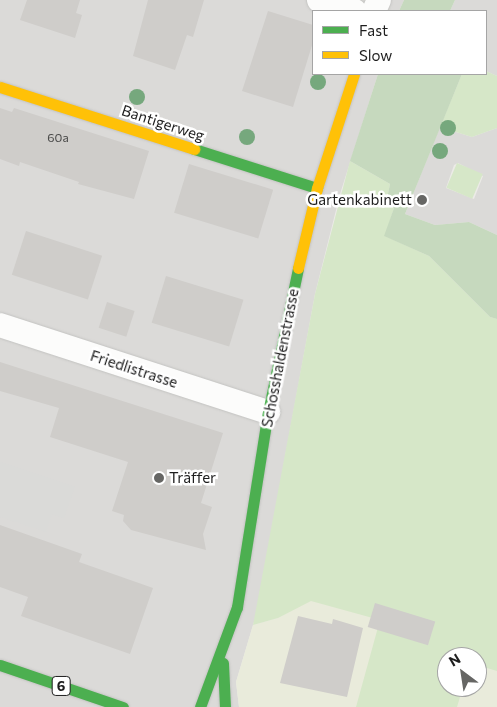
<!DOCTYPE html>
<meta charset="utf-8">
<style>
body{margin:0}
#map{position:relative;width:497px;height:707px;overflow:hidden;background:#ecebe7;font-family:Commissioner,sans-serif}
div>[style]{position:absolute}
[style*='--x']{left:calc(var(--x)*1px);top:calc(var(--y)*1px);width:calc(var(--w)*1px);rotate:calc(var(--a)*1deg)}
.residential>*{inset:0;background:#dbdad8}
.religious>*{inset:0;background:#dadad8}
.farmland>*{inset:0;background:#e9ebdb}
.grass>*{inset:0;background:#d6e7c8;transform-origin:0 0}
.forest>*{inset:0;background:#c6d9be}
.building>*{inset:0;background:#cfcdca;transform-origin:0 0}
.roads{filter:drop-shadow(0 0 1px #c3c3c1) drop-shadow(0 0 1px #c3c3c1)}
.street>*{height:24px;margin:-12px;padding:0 12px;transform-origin:12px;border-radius:12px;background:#fcfcfb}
.fast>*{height:11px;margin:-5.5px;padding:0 5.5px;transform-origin:5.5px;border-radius:5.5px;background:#4caf50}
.slow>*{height:11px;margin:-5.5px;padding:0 5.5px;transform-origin:5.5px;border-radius:5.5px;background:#ffc107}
.trees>*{width:16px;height:16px;margin:-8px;border-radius:50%;background:#76a87d}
.dots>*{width:14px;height:14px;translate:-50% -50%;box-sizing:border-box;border:2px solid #fff;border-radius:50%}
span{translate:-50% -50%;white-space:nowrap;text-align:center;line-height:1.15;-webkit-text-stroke:5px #fff;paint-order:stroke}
.number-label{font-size:12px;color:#4a4a49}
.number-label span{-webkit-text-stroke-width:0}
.shield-label span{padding:1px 4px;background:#fff;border:1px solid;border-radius:4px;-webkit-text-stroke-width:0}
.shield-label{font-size:14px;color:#1e1e1e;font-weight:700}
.street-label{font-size:15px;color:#1e1e1e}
.poi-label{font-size:15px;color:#1e1e1e}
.right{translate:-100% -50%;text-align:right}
.left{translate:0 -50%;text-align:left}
.legend{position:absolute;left:312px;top:10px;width:175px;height:65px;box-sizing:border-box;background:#fff;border:1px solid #a5a5a5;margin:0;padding:6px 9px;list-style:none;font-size:15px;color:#1e1e1e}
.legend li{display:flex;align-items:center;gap:10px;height:25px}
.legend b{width:25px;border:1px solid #a5a5a5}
.north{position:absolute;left:437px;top:647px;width:50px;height:50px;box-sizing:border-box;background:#fff;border:1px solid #a5a5a5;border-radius:50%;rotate:329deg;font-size:14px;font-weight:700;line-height:20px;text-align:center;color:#1e1e1e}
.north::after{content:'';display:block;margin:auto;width:18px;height:22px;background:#666664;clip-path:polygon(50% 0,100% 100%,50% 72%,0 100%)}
</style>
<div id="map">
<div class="residential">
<i style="clip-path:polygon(0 0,404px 0,399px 11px,313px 11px,313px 74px,378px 74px,340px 194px,315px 294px,256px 615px,236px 682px,239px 707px,0 707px)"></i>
<i style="clip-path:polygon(455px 0,497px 0,497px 76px,486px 71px,486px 11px,450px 11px)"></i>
<i style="clip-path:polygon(evenodd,440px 127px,472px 137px,497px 128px,497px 235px,469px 222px,435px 225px,405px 214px,440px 127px,458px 163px,483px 176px,474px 199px,446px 188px,454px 165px,458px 163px)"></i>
</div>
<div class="religious">
<i style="clip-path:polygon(0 462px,75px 487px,64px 518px,52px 514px,46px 532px,0 517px)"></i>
</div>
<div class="farmland">
<i style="clip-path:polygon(evenodd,331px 585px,497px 615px,497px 707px,239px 707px,236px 682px,253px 625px,278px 618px,331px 585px,447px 657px,477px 657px,477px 687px,447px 687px,447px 657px)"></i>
</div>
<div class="grass">
<i style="clip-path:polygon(486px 71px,497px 76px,497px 128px,472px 137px,440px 127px,462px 74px)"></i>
<i style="clip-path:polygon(350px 161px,390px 184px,386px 203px,394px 208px,385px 236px,429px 256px,490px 317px,497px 319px,497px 671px,477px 665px,477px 657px,447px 657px,447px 687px,463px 687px,457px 707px,356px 707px,380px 620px,311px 601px,278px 618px,253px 625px,315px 294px)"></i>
<i style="left:457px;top:163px;width:28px;height:27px;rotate:23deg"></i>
</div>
<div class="forest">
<i style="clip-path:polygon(404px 0,455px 0,450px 11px,399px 11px)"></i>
<i style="clip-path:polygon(378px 74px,462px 74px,405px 214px,435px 225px,469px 222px,497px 235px,497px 319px,490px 317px,429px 256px,384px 236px,394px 208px,386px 203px,390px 184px,350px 161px)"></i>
</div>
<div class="building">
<i style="clip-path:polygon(27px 0,80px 0,76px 13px,82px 15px,75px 38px,20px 20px)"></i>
<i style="clip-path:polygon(148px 0,204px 0,193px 37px,187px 35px,175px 70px,133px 56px)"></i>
<i style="clip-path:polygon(268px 11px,313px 25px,313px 42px,293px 107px,242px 91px)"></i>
<i style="clip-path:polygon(0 108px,12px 112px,14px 108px,149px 151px,134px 199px,78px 184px,79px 182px,20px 162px,19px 166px,0 159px)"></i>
<i style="left:189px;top:164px;width:88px;height:51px;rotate:17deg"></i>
<i style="left:26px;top:231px;width:80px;height:46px;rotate:18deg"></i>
<i style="left:166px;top:276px;width:81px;height:49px;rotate:17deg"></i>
<i style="left:107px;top:302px;width:29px;height:27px;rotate:18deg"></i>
<i style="clip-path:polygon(0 362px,223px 433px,201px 503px,212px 507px,203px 534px,206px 550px,131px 530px,123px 521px,124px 515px,112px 511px,128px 462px,50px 437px,59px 408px,0 391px)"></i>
<i style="clip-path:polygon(0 525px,82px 554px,79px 562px,153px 588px,130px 654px,21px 616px,28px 597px,0 587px)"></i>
<i style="left:375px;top:603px;width:63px;height:25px;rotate:17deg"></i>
<i style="clip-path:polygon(298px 616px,332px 624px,333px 619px,363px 628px,347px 697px,280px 683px)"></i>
</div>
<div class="roads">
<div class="street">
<i style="--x:319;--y:0;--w:37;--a:17"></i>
<i style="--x:374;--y:11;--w:12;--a:-66"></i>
<i style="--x:0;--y:325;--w:282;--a:18"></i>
</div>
<div class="fast">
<i style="--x:194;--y:149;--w:129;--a:17.6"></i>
<i style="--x:223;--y:663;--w:44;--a:87.4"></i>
<i style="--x:0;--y:665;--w:130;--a:18.9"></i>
<i style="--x:200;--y:707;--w:107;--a:-69.7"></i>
<i style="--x:237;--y:607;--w:197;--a:-81"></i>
<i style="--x:268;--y:412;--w:147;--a:-78.2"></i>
</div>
<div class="slow">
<i style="--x:0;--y:87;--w:204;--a:17.7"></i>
<i style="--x:298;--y:268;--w:82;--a:-76.6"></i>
<i style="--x:317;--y:188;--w:120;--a:-72"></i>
</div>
</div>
<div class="trees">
<i style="left:318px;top:82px"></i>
<i style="left:137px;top:97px"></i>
<i style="left:448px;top:128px"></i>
<i style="left:247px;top:137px"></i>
<i style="left:440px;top:151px"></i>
</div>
<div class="dots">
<i style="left:422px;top:200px;background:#666664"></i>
<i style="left:159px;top:478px;background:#666664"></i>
</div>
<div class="number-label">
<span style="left:58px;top:138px">60a</span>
</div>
<div class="shield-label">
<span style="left:61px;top:686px">6</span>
</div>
<div class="street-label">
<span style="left:163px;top:123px;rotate:18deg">Bantigerweg</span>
<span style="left:280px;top:358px;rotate:-79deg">Schosshaldenstrasse</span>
<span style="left:134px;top:369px;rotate:18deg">Friedlistrasse</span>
</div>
<div class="poi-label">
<span class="right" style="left:412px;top:200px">Gartenkabinett</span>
<span class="left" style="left:169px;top:478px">Träffer</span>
</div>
<ul class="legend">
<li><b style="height:6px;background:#4caf50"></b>Fast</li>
<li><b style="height:6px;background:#ffc107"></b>Slow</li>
</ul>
<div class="north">N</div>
</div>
